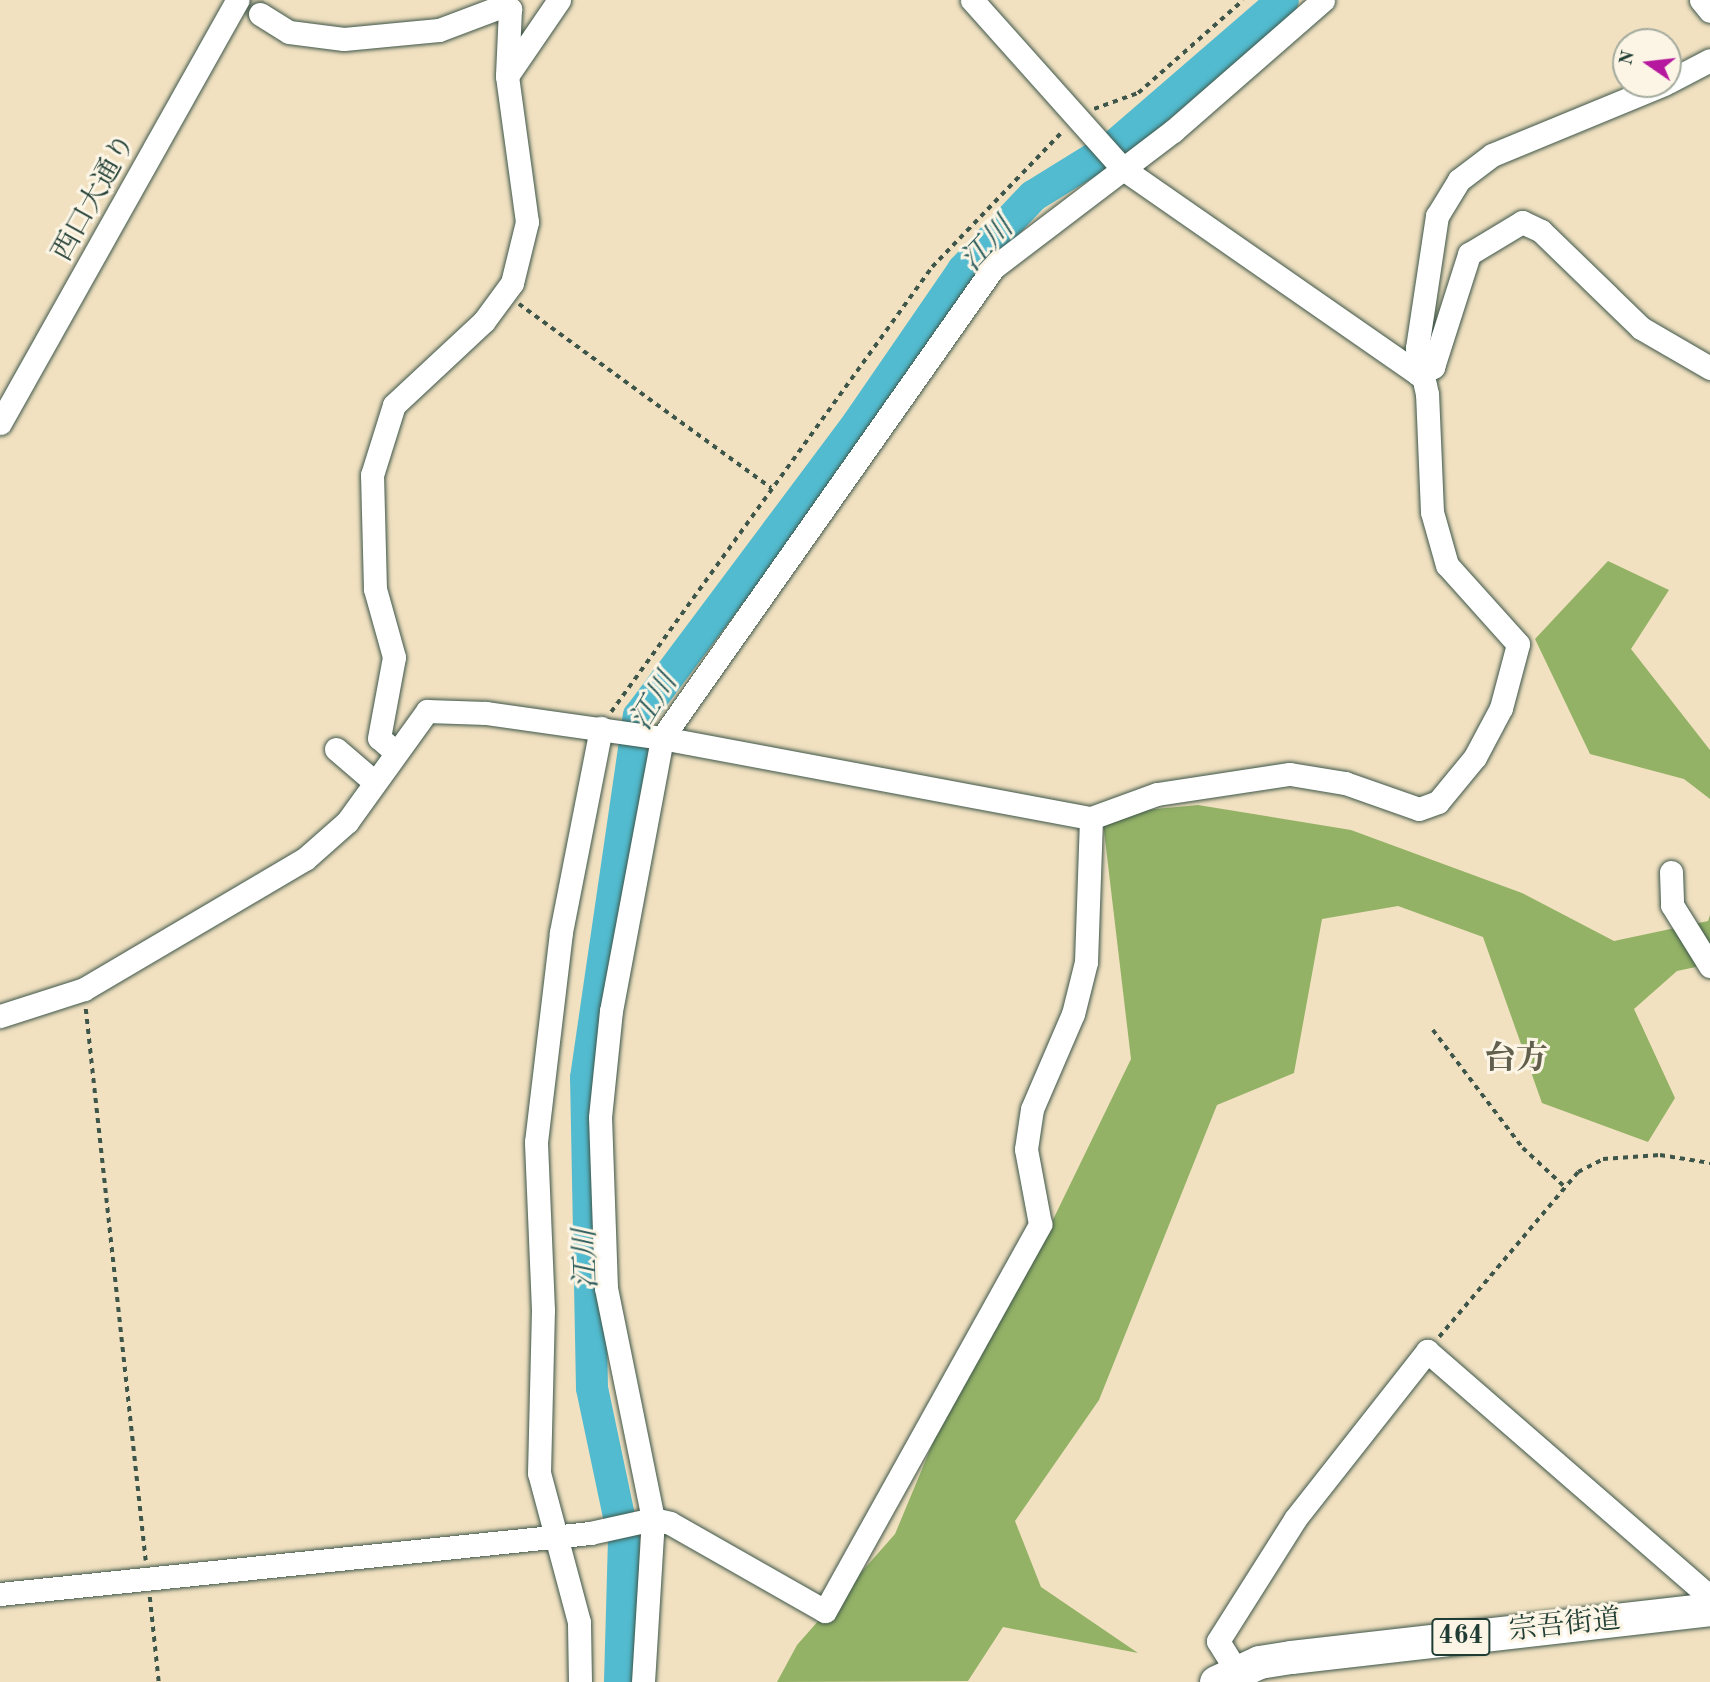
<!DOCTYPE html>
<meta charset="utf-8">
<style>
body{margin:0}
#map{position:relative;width:1710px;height:1682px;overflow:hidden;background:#f1e1c1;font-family:"Old Standard TT","Noto Serif JP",serif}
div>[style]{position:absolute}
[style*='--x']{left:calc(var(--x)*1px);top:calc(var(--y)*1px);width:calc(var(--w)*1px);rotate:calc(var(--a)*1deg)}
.forest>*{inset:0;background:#93b266}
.river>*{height:32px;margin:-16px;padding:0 16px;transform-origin:16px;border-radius:16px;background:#52bbcf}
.minor-tunnel>*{height:23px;margin-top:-11.5px;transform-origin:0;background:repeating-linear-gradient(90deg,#c7c0a5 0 23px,transparent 0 34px)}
.path>*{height:3.5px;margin-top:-1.75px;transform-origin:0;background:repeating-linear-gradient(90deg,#3e5649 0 5px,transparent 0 10px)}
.roads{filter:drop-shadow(0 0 2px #3e5649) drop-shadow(0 0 2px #3e5649)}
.minor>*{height:23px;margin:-11.5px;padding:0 11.5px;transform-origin:11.5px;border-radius:11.5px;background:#fff}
.highway>*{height:33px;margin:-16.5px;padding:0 16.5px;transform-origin:16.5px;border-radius:16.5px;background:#fff}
span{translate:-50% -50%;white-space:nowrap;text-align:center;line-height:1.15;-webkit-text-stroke:6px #fcf5e5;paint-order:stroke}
.shield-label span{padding:2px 5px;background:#fcf5e5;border:2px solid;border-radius:5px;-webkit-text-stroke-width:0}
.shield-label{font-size:26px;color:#1f3d34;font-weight:700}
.street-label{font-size:28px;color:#1f3d34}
.water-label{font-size:30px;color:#2c5c5b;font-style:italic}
.quarter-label{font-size:32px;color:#62604c;font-weight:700}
.north{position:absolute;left:1612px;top:28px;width:70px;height:70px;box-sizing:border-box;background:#fcf5e5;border:2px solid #a4ab9e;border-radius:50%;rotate:284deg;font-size:19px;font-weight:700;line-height:28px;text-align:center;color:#1f3d34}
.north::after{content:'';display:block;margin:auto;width:24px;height:32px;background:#b5179e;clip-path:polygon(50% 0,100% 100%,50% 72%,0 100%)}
</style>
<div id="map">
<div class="forest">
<i style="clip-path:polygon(1608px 561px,1669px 590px,1631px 649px,1710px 750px,1710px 799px,1684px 779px,1590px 754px,1535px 639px)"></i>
<i style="clip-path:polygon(1198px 805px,1351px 830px,1522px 893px,1614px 941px,1708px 921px,1710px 915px,1710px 964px,1677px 971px,1634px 1009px,1675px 1098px,1648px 1142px,1542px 1103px,1483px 937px,1398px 906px,1322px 919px,1294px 1073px,1217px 1105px,1099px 1400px,1015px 1521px,1041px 1587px,1138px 1653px,1003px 1627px,968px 1681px,777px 1682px,797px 1645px,895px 1534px,955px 1390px,1047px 1232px,1131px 1059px,1102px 814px)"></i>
</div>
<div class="river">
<i style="--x:620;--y:1682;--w:142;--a:-88.4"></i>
<i style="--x:624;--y:1540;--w:155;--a:-101.9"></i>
<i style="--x:592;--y:1388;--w:310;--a:-91.1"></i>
<i style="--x:586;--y:1078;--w:366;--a:-81.7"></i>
<i style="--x:639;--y:716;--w:366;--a:-53.2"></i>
<i style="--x:858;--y:423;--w:186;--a:-55.5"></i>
<i style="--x:963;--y:270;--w:102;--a:-46.6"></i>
<i style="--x:1033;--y:196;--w:95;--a:-31.7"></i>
<i style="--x:1114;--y:146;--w:223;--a:-40.8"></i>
</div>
<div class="minor-tunnel">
<i style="--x:249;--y:0;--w:18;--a:52"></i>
</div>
<div class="path">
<i style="--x:1094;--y:109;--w:47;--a:-20"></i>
<i style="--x:1138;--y:93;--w:140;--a:-41.5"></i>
<i style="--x:519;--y:304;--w:312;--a:36.1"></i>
<i style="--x:611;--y:712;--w:549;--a:-54.2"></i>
<i style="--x:932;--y:267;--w:189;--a:-46.1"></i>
<i style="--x:86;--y:1009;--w:555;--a:83.8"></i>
<i style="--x:1433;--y:1030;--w:148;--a:52.7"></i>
<i style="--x:1523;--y:1148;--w:57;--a:42.9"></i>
<i style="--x:1439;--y:1337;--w:216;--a:-49.9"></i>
<i style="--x:1578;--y:1172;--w:28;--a:-27"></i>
<i style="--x:1603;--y:1159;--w:57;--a:-4"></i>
<i style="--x:1660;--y:1155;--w:51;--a:9.1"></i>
<i style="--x:150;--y:1597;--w:85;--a:84"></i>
</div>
<div class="roads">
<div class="minor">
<i style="--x:972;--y:0;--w:225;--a:48.2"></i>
<i style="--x:1122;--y:168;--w:361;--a:34.8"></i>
<i style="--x:1418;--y:374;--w:17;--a:-25"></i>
<i style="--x:1433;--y:367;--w:119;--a:-72.3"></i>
<i style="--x:1469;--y:254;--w:62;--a:-31.1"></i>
<i style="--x:1522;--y:222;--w:21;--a:25"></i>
<i style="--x:1541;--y:231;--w:139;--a:44.1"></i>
<i style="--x:1641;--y:328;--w:80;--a:30.1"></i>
<i style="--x:1701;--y:0;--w:14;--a:51"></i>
<i style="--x:260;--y:14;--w:34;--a:32"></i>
<i style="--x:289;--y:32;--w:55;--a:7.3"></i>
<i style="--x:344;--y:39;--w:95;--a:-5.4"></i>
<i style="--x:439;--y:30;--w:68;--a:-20.6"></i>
<i style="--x:503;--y:6;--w:8;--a:23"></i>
<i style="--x:510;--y:9;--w:67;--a:92.6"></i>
<i style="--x:1668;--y:82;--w:47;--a:-27.6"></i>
<i style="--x:0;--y:423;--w:485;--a:-60.7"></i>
<i style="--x:336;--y:749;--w:48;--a:40.7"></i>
<i style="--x:393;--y:750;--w:18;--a:-139"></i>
<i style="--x:379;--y:738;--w:82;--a:-79.5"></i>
<i style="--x:394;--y:657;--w:71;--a:-105.6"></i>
<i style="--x:375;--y:589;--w:114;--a:-91.5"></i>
<i style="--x:372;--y:475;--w:73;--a:-72.6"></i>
<i style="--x:394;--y:405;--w:123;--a:-43"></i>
<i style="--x:484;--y:321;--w:47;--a:-53.6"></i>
<i style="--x:512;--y:283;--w:63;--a:-76.2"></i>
<i style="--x:527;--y:222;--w:147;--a:-97.8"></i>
<i style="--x:507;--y:76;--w:92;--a:-55.6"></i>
<i style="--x:1671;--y:872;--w:33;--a:88"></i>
<i style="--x:1672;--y:905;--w:72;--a:58.1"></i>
<i style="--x:0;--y:1016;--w:88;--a:-17.8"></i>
<i style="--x:84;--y:989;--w:256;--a:-30.5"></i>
<i style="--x:305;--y:859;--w:56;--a:-41.4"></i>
<i style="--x:347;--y:822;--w:137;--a:-54.2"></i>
<i style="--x:427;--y:711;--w:59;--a:1.9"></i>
<i style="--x:486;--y:713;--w:178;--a:8.1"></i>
<i style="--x:662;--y:738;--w:436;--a:10.6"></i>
<i style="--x:0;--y:1594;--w:593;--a:-5.9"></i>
<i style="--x:590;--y:1533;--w:65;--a:-12.5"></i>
<i style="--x:653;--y:1519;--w:17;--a:13"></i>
<i style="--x:670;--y:1523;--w:178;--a:29.6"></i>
<i style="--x:825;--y:1611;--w:443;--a:-60.9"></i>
<i style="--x:1040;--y:1224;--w:76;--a:-100.6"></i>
<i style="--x:1026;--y:1149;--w:40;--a:-81.5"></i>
<i style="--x:1032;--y:1109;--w:103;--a:-66.7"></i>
<i style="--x:1073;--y:1014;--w:54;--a:-76"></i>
<i style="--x:1086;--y:962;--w:144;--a:-88"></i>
<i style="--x:1091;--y:818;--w:70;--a:-20"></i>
<i style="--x:1157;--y:794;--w:134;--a:-8.6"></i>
<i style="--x:1290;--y:774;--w:56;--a:9.3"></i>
<i style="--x:1345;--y:783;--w:78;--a:19.4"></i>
<i style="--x:1419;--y:809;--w:20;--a:-20"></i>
<i style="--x:1438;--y:802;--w:58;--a:-50.6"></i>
<i style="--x:1475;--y:757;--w:55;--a:-62"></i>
<i style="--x:1501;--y:708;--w:66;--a:-75.1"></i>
<i style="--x:1518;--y:644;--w:106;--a:-131.9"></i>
<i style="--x:1447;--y:565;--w:55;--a:-105.8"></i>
<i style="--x:1432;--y:512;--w:118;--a:-92.4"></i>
<i style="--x:1427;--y:394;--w:47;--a:-102.3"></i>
<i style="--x:1417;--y:348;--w:134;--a:-81.4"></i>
<i style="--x:1437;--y:216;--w:42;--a:-58.6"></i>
<i style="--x:1459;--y:180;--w:41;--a:-37.1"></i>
<i style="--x:1492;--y:155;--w:186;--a:-22.4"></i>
<i style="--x:1236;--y:1670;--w:34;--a:-122"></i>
<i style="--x:1218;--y:1641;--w:144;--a:-57.7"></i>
<i style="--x:1295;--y:1519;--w:214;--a:-51.8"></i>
<i style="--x:1427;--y:1351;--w:375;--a:41"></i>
<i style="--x:580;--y:1682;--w:60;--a:-91"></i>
<i style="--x:579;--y:1622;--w:154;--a:-105"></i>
<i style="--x:539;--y:1473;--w:163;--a:-88.6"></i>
<i style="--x:543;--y:1310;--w:168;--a:-92.4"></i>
<i style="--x:536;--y:1142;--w:211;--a:-83.2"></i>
<i style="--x:561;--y:932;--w:208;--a:-78.9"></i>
<i style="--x:643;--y:1682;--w:163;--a:-86.5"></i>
<i style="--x:653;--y:1519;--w:236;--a:-101.5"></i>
<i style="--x:606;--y:1288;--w:171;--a:-92"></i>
<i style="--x:600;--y:1117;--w:107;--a:-84.1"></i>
<i style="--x:611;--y:1011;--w:278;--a:-79.4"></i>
<i style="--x:662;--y:738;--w:575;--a:-54.84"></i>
<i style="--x:993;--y:268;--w:226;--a:-37.3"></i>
<i style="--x:1173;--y:131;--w:199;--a:-41.1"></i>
</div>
<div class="highway">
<i style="--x:1216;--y:1682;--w:47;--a:-24.9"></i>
<i style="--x:1259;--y:1662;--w:32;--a:-9"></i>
<i style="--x:1291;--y:1657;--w:422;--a:-6.5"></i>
</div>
</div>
<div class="shield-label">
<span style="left:1461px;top:1637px">464</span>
</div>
<div class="street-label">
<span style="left:95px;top:198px;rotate:-61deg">西口大通り</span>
<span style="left:1565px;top:1626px;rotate:-6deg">宗吾街道</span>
</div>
<div class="water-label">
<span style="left:988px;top:245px;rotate:-47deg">江川</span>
<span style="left:655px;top:702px;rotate:-59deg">江川</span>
<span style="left:587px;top:1259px;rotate:-92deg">江川</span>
</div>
<div class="quarter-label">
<span style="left:1516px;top:1060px">台方</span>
</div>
<div class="north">N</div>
</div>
